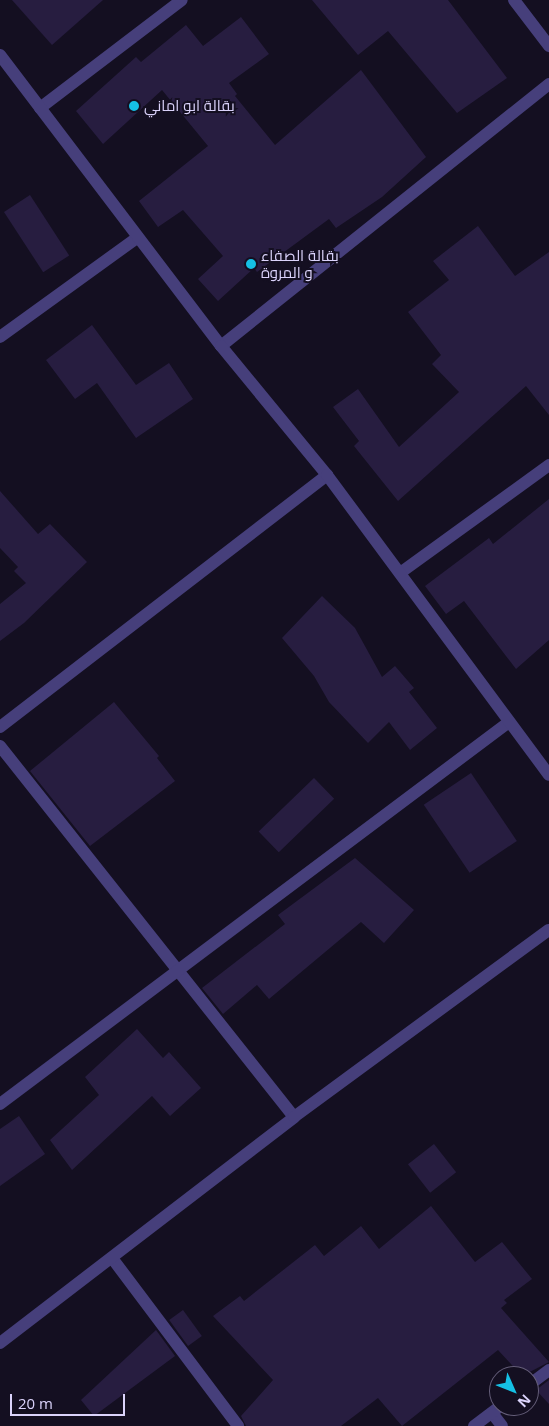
<!DOCTYPE html>
<meta charset="utf-8">
<style>
body{margin:0}
#map{position:relative;width:549px;height:1426px;overflow:hidden;background:#140f21;font-family:"Open Sans",Cairo,sans-serif}
div>[style]{position:absolute}
[style*='--x']{left:calc(var(--x)*1px);top:calc(var(--y)*1px);width:calc(var(--w)*1px);rotate:calc(var(--a)*1deg)}
.building>*{inset:0;background:#271d40;transform-origin:0 0}
.minor>*{height:12px;margin:-6px;padding:0 6px;transform-origin:6px;border-radius:6px;background:#463f7b}
.tertiary>*{height:12px;margin:-6px;padding:0 6px;transform-origin:6px;border-radius:6px;background:#463f7b}
.dots>*{width:14px;height:14px;translate:-50% -50%;box-sizing:border-box;border:2px solid #140f21;border-radius:50%}
span{translate:-50% -50%;white-space:nowrap;text-align:center;line-height:1.15;-webkit-text-stroke:4px #140f21;paint-order:stroke}
.poi-label{font-size:15px;color:#dbd3fb}
.left{translate:0 -50%;text-align:left}
.north{position:absolute;left:489px;top:1366px;width:50px;height:50px;box-sizing:border-box;background:#140f21;border:1px solid #645d78;border-radius:50%;rotate:134deg;font-size:14px;font-weight:700;line-height:20px;text-align:center;color:#dbd3fb}
.north::after{content:'';display:block;margin:auto;width:18px;height:22px;background:#15c0e5;clip-path:polygon(50% 0,100% 100%,50% 72%,0 100%)}
.scale{position:absolute;left:10px;top:1394px;width:115px;height:22px;box-sizing:border-box;border:2px solid #dbd3fb;border-top:0;padding-left:6px;font-size:15px;line-height:18px;white-space:nowrap;color:#dbd3fb;-webkit-text-stroke:4px #140f21;paint-order:stroke}
</style>
<div id="map">
<div class="building">
<i style="clip-path:polygon(12px 0,103px 0,52px 45px)"></i>
<i style="clip-path:polygon(312px 0,448px 0,507px 78px,457px 113px,388px 31px,358px 55px)"></i>
<i style="clip-path:polygon(241px 17px,269px 54px,229px 83px,237px 94px,235px 96px,275px 145px,361px 70px,426px 157px,382px 197px,336px 228px,329px 219px,257px 272px,254px 268px,218px 301px,198px 279px,223px 256px,183px 210px,158px 227px,139px 201px,208px 146px,162px 90px,103px 144px,76px 111px,136px 57px,141px 62px,186px 25px,203px 46px)"></i>
<i style="left:30px;top:195px;width:72px;height:31px;rotate:57deg"></i>
<i style="clip-path:polygon(478px 226px,515px 276px,549px 252px,549px 415px,526px 386px,398px 501px,354px 446px,359px 441px,333px 407px,358px 389px,399px 447px,459px 392px,432px 364px,441px 355px,408px 312px,449px 280px,433px 261px)"></i>
<i style="clip-path:polygon(92px 325px,136px 385px,169px 363px,193px 399px,136px 438px,97px 383px,75px 399px,46px 360px)"></i>
<i style="clip-path:polygon(0 491px,38px 534px,50px 524px,87px 562px,24px 623px,0 641px,0 604px,26px 583px,14px 571px,18px 567px,0 548px)"></i>
<i style="clip-path:polygon(549px 499px,549px 640px,516px 669px,464px 601px,446px 614px,425px 586px,489px 538px,493px 544px)"></i>
<i style="clip-path:polygon(322px 596px,355px 628px,382px 677px,395px 666px,414px 688px,409px 692px,437px 728px,410px 750px,389px 722px,368px 743px,329px 702px,314px 676px,282px 638px)"></i>
<i style="clip-path:polygon(114px 702px,159px 756px,157px 758px,175px 781px,90px 846px,30px 771px)"></i>
<i style="left:471px;top:773px;width:82px;height:57px;rotate:56deg"></i>
<i style="left:314px;top:778px;width:29px;height:77px;rotate:46deg"></i>
<i style="clip-path:polygon(355px 858px,414px 910px,384px 943px,361px 922px,269px 999px,257px 985px,223px 1014px,202px 988px,285px 924px,278px 915px)"></i>
<i style="clip-path:polygon(137px 1029px,163px 1058px,169px 1052px,201px 1088px,170px 1116px,152px 1096px,72px 1170px,50px 1140px,99px 1095px,85px 1077px)"></i>
<i style="clip-path:polygon(19px 1116px,45px 1154px,0 1186px,0 1129px)"></i>
<i style="left:434px;top:1144px;width:36px;height:33px;rotate:52deg"></i>
<i style="clip-path:polygon(431px 1206px,475px 1262px,502px 1242px,532px 1279px,504px 1300px,507px 1303px,501px 1308px,549px 1362px,522px 1376px,498px 1350px,402px 1426px,378px 1398px,341px 1426px,246px 1426px,241px 1416px,273px 1380px,213px 1316px,240px 1296px,244px 1301px,315px 1245px,324px 1256px,361px 1226px,379px 1249px)"></i>
<i style="left:183px;top:1310px;width:32px;height:17px;rotate:54deg"></i>
<i style="clip-path:polygon(156px 1330px,175px 1356px,94px 1416px,81px 1400px)"></i>
<i style="clip-path:polygon(549px 1380px,549px 1404px,536px 1390px)"></i>
</div>
<div class="minor">
<i style="--x:514;--y:0;--w:58;--a:52.7"></i>
<i style="--x:40;--y:108;--w:178;--a:-37.3"></i>
<i style="--x:0;--y:337;--w:170;--a:-35.9"></i>
<i style="--x:221;--y:346;--w:420;--a:-38.6"></i>
<i style="--x:400;--y:573;--w:184;--a:-35.9"></i>
<i style="--x:0;--y:727;--w:413;--a:-37.6"></i>
<i style="--x:0;--y:746;--w:473;--a:51.6"></i>
<i style="--x:0;--y:1104;--w:636;--a:-36.89"></i>
<i style="--x:112;--y:1258;--w:210;--a:53.1"></i>
<i style="--x:529;--y:1385;--w:25;--a:-37"></i>
<i style="--x:492;--y:1413;--w:16;--a:52"></i>
<i style="--x:474;--y:1426;--w:34;--a:-37"></i>
</div>
<div class="tertiary">
<i style="--x:0;--y:55;--w:365;--a:52.8"></i>
<i style="--x:221;--y:346;--w:167;--a:50.6"></i>
<i style="--x:327;--y:475;--w:373;--a:53.5"></i>
<i style="--x:0;--y:1343;--w:371;--a:-37.5"></i>
<i style="--x:294;--y:1117;--w:316;--a:-36.3"></i>
</div>
<div class="dots">
<i style="left:134px;top:106px;background:#15c0e5"></i>
<i style="left:251px;top:264px;background:#15c0e5"></i>
</div>
<div class="poi-label">
<span class="left" style="left:144px;top:106px">بقالة ابو اماني</span>
<span class="left" style="left:261px;top:264px">بقالة الصفاء<br>و المروة</span>
</div>
<div class="north">N</div>
<div class="scale">20 m</div>
</div>
